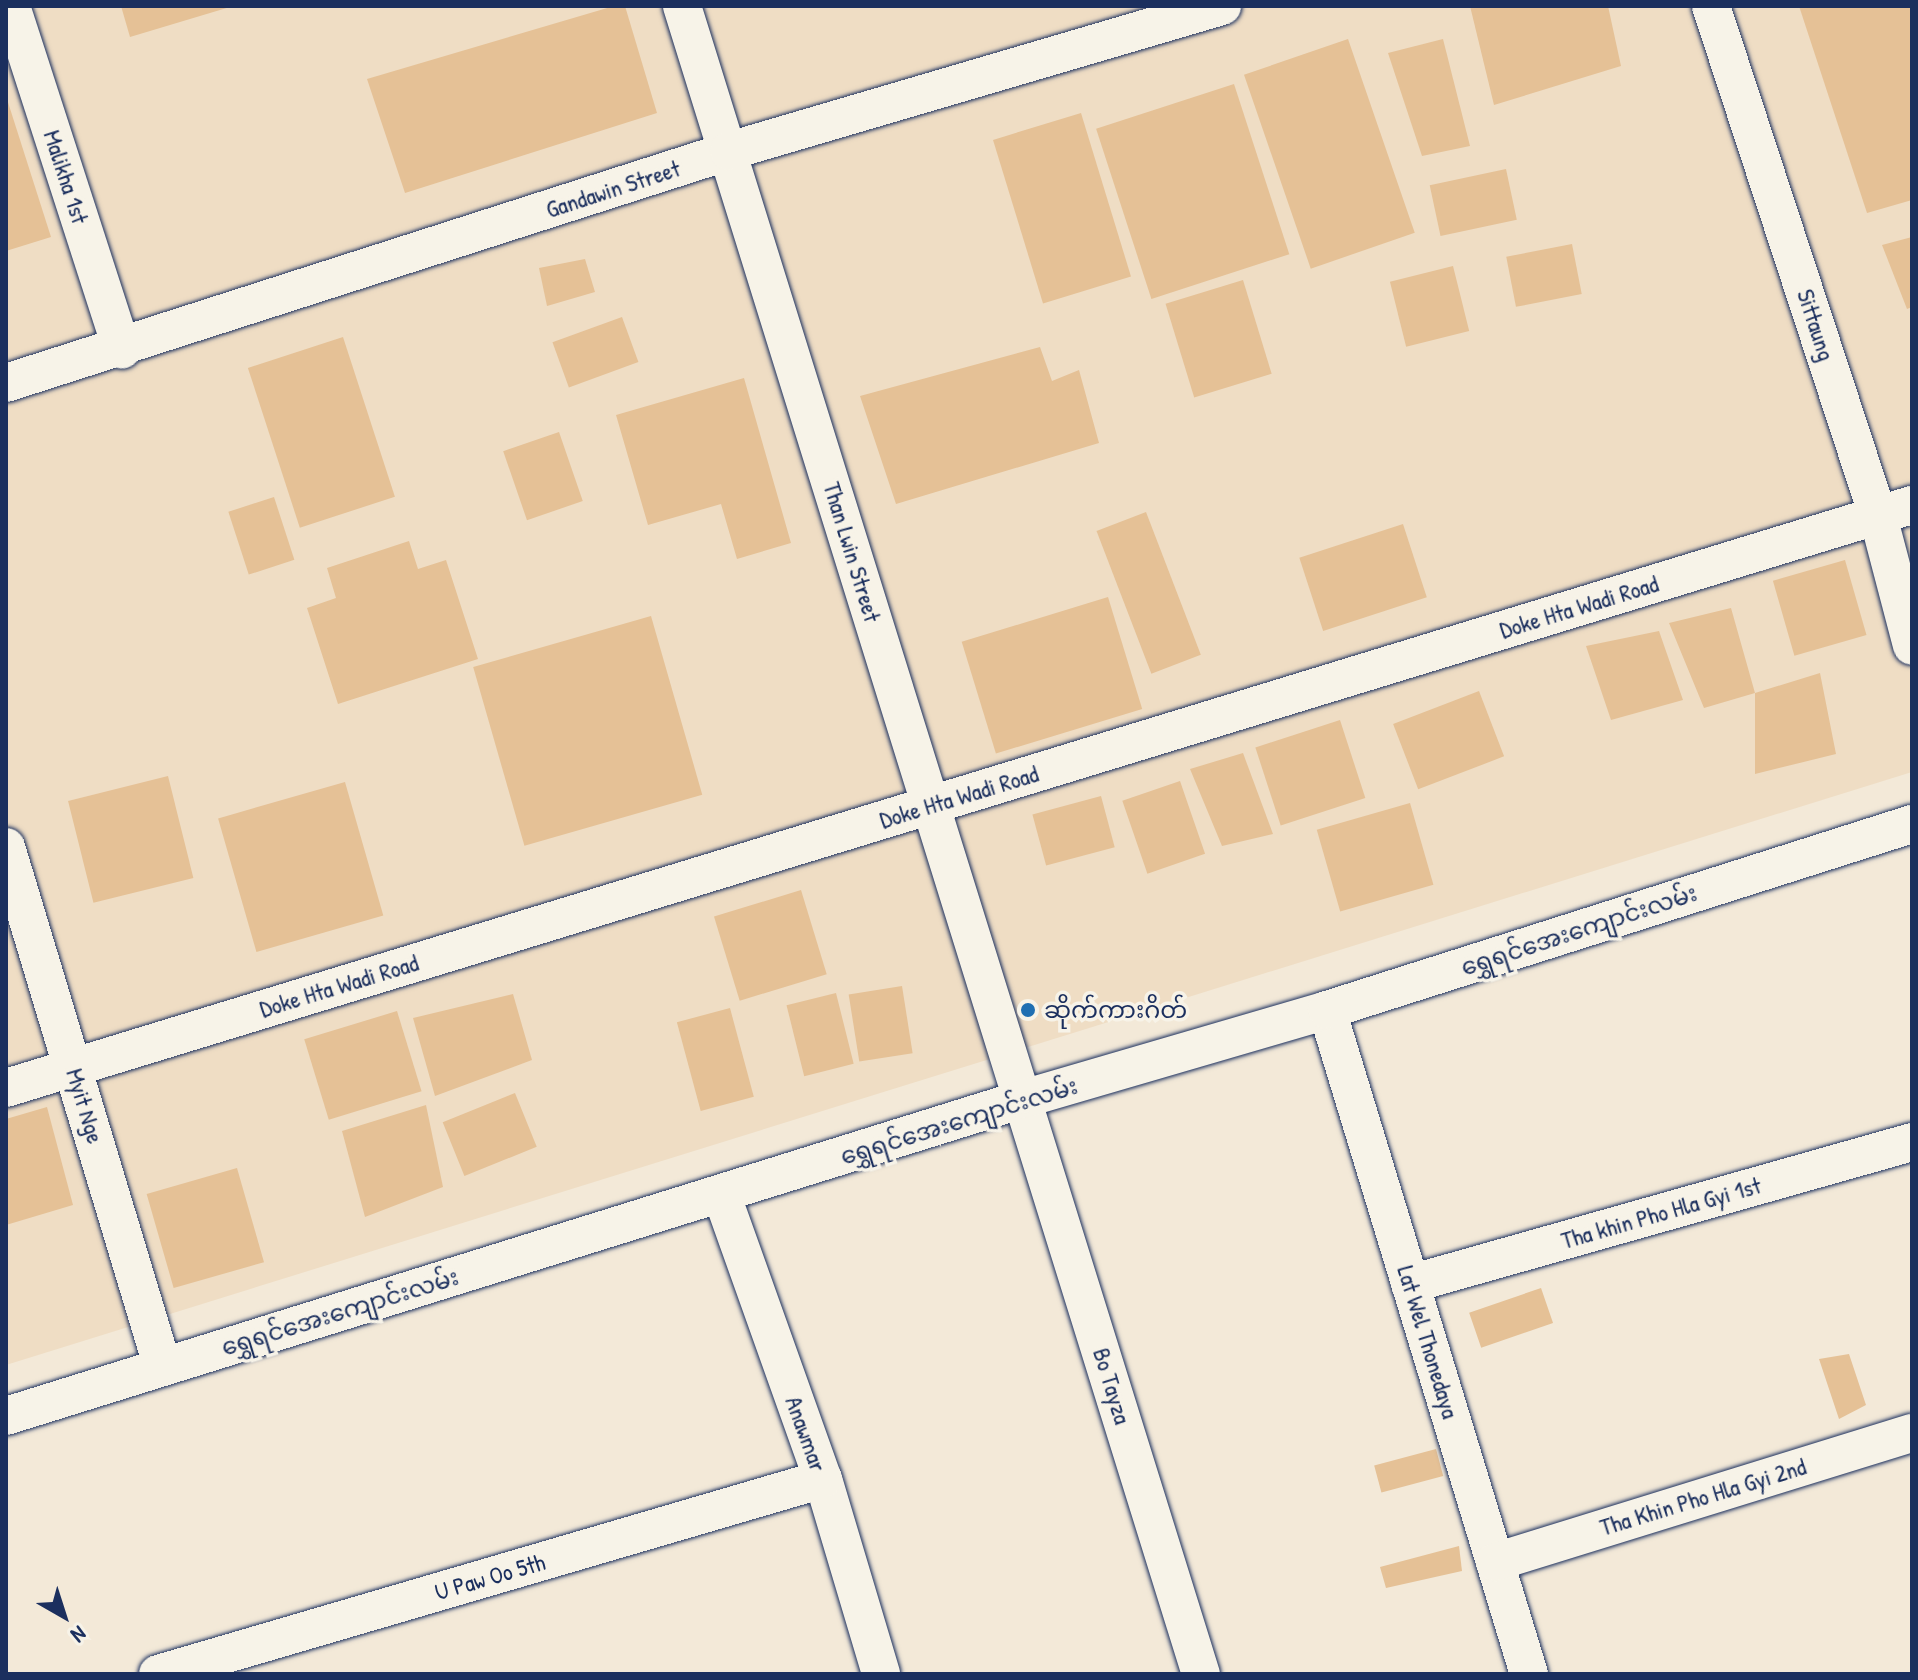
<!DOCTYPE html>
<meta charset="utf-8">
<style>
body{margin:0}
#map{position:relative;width:1918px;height:1680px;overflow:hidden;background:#f3e9d8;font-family:"Patrick Hand","Noto Sans Myanmar",sans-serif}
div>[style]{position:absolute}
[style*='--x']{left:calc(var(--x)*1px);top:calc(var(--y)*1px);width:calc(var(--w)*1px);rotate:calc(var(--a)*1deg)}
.built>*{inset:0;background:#efddc4}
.building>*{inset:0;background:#e5c196;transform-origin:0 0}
.roads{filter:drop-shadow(0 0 2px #1b2f5e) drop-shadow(0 0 2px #1b2f5e)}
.minor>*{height:38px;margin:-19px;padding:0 19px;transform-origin:19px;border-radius:19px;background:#f7f3e8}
.dots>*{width:22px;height:22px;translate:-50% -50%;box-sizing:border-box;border:4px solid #f7f3e8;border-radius:50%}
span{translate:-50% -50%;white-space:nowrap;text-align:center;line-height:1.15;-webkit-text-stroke:7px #f7f3e8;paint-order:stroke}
.street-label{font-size:24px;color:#1b2f5e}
.poi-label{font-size:24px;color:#1b2f5e}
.left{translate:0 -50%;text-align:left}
.frame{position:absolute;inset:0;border:8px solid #1b2f5e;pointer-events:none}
.north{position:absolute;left:24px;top:1576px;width:80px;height:80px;-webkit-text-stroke:6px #f7f3e8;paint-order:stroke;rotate:141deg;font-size:22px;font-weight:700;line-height:32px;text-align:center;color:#1b2f5e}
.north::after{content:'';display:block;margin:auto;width:28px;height:36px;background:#1b2f5e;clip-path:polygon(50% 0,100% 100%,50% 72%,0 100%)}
</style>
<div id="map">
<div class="built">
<i style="clip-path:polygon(6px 6px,1912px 6px,1912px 772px,6px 1365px)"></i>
</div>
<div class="building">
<i style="clip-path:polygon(121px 6px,230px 6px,230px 7px,130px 37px)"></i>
<i style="clip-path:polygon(614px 6px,625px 6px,657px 113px,405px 193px,367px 79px)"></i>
<i style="clip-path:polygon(1470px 6px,1608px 6px,1621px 66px,1494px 105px)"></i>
<i style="clip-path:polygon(1799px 6px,1912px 6px,1912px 200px,1867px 213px)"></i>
<i style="left:1348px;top:39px;width:205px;height:110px;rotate:71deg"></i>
<i style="clip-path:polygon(1443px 39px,1470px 146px,1422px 156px,1388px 53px)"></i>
<i style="left:1234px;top:84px;width:179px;height:145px;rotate:72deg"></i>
<i style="clip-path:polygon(6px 96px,51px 237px,6px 251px)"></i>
<i style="left:1081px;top:113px;width:171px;height:92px;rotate:73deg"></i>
<i style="left:1506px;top:169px;width:52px;height:78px;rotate:78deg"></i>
<i style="clip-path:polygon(1912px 237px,1912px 307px,1907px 309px,1882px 245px)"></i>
<i style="left:1572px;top:244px;width:51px;height:67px;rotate:79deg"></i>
<i style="clip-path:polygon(585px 259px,595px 292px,547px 306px,539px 268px)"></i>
<i style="left:1453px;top:266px;width:67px;height:65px;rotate:76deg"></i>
<i style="left:1243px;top:280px;width:98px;height:81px;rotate:73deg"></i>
<i style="left:622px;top:317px;width:48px;height:74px;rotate:70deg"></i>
<i style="left:343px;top:337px;width:168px;height:100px;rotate:72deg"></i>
<i style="clip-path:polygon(1040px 347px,1052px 381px,1079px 370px,1099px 443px,896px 504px,860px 396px)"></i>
<i style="clip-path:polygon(744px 378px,791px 543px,737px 559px,721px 504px,648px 525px,616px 415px)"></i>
<i style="left:559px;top:432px;width:73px;height:59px;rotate:71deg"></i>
<i style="left:274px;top:497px;width:66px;height:48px;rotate:72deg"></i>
<i style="left:1146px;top:512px;width:153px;height:53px;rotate:69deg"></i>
<i style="left:1403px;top:524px;width:77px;height:109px;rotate:72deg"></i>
<i style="clip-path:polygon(409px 541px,418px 569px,446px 560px,478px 659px,338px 704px,307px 608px,336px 598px,327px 568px)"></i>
<i style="left:1845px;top:560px;width:78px;height:75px;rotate:74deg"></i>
<i style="left:1108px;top:597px;width:117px;height:153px;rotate:73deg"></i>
<i style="clip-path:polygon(1731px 608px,1755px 693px,1820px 673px,1836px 754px,1755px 774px,1755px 693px,1704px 708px,1669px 623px)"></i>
<i style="left:651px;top:616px;width:186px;height:185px;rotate:74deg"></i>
<i style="clip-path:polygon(1659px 631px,1683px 700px,1611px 720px,1586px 646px)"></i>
<i style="left:1479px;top:691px;width:70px;height:92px;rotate:69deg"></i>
<i style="left:1340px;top:720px;width:82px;height:89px;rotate:72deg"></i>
<i style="clip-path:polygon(1243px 753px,1273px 834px,1222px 846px,1190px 769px)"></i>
<i style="left:168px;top:776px;width:105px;height:103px;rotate:76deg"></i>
<i style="left:1180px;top:781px;width:77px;height:61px;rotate:71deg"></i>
<i style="left:345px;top:782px;width:139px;height:132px;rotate:74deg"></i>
<i style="left:1101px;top:796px;width:53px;height:71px;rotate:75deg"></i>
<i style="left:1410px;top:803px;width:85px;height:97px;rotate:74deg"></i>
<i style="left:801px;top:890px;width:88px;height:91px;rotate:73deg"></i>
<i style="left:902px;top:986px;width:68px;height:54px;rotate:81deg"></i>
<i style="left:836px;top:993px;width:73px;height:51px;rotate:76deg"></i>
<i style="clip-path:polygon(513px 994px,532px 1060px,435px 1096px,413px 1018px)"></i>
<i style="left:730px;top:1008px;width:92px;height:55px;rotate:75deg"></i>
<i style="left:397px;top:1011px;width:84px;height:97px;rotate:73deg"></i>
<i style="left:515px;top:1093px;width:58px;height:78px;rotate:68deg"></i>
<i style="clip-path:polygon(426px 1105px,443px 1187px,365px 1217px,342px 1131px)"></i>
<i style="clip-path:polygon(47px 1107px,73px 1205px,6px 1225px,6px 1119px)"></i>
<i style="left:237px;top:1168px;width:98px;height:94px;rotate:74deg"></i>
<i style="left:1541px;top:1288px;width:37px;height:76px;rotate:71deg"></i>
<i style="clip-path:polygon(1849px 1354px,1866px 1405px,1839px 1419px,1819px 1359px)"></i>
<i style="left:1436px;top:1449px;width:28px;height:64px;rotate:75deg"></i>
<i style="clip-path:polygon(1459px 1546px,1462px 1571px,1386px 1588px,1380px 1567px)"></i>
</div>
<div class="roads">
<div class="minor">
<i style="--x:11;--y:6;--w:361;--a:72.1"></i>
<i style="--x:682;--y:6;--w:1747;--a:72.72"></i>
<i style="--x:1711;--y:6;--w:537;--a:71.87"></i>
<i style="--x:1878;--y:516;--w:134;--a:75.3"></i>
<i style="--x:6;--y:383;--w:759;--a:-17.79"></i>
<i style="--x:729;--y:151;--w:514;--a:-16.39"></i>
<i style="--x:6;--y:847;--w:541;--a:73.24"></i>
<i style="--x:1327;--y:1010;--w:694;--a:73.08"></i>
<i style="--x:6;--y:1088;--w:1993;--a:-17.01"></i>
<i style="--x:722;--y:1196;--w:300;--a:70.4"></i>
<i style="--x:823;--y:1479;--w:203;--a:73.4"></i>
<i style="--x:1410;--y:1284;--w:522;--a:-15.79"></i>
<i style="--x:6;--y:1416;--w:1065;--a:-17.31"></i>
<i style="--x:1023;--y:1099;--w:317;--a:-16.3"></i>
<i style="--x:1327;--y:1010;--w:614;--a:-17.64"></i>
<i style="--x:1495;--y:1562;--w:436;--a:-17.2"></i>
<i style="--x:158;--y:1674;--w:693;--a:-16.34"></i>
</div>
</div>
<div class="dots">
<i style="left:1028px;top:1010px;background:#1f6fb2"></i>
</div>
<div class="street-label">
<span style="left:66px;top:177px;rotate:72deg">Malikha 1st</span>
<span style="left:613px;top:189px;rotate:-18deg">Gandawin Street</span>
<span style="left:1816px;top:325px;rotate:72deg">Sittaung</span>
<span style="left:852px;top:552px;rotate:73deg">Than Lwin Street</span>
<span style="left:1579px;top:607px;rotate:-17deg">Doke Hta Wadi Road</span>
<span style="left:959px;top:797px;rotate:-17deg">Doke Hta Wadi Road</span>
<span style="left:1579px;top:930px;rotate:-18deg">ရွှေရင်အေးကျောင်းလမ်း</span>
<span style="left:339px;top:986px;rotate:-17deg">Doke Hta Wadi Road</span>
<span style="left:85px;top:1106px;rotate:73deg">Myit Nge</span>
<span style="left:959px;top:1121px;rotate:-17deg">ရွှေရင်အေးကျောင်းလမ်း</span>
<span style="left:1661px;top:1213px;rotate:-16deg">Tha khin Pho Hla Gyi 1st</span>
<span style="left:340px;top:1312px;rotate:-17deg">ရွှေရင်အေးကျောင်းလမ်း</span>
<span style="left:1428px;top:1342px;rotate:73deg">Lat Wel Thonedaya</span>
<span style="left:1112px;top:1386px;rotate:73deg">Bo Tayza</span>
<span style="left:806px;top:1434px;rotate:70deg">Anawmar</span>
<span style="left:1703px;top:1497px;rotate:-17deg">Tha Khin Pho Hla Gyi 2nd</span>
<span style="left:490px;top:1577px;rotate:-16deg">U Paw Oo 5th</span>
</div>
<div class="poi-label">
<span class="left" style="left:1044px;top:1010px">ဆိုက်ကားဂိတ်</span>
</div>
<div class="frame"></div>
<div class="north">N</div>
</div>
